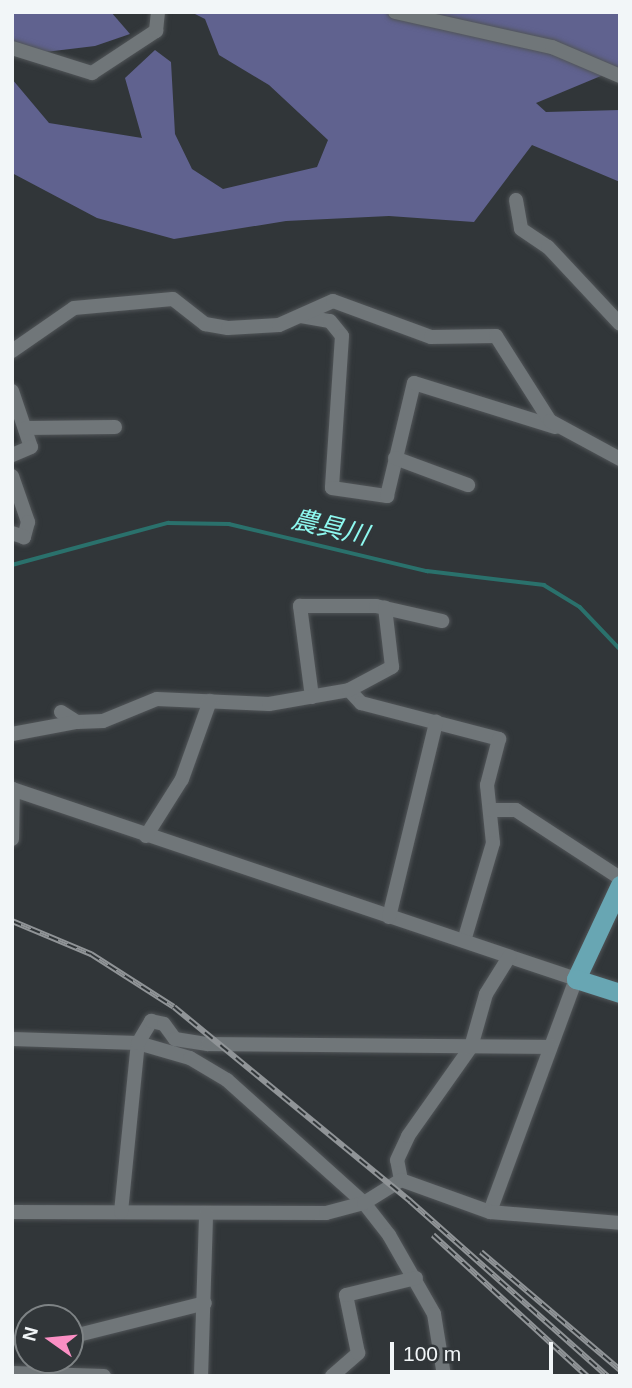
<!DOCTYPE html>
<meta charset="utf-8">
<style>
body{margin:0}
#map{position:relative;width:632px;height:1388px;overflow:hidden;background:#313639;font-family:Helvetica,"Noto Sans JP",sans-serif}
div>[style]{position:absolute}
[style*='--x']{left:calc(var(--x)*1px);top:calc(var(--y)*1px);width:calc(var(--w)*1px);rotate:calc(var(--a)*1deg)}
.forest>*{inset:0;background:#60628f}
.stream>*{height:3.5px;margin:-1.75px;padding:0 1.75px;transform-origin:1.75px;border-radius:1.75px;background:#2a716c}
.roads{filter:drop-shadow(0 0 2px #515558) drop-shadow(0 0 2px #515558)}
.minor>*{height:14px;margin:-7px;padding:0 7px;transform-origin:7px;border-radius:7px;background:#707679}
.major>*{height:19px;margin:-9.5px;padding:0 9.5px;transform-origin:9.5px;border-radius:9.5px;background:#68a6b3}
.rail>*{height:6px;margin-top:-3px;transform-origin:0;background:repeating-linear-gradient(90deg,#313639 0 10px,#909497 0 20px);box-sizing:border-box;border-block:2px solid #909497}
span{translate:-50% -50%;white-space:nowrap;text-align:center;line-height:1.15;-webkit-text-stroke:7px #313639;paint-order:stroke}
.water-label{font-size:26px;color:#8ef9f0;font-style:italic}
.frame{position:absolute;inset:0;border:14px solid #f2f6f8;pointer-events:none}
.north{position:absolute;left:14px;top:1304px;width:70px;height:70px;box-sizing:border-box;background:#313639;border:2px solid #7e8385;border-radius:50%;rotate:285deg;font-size:19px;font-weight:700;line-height:28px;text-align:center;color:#f2f6f8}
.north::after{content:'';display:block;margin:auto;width:24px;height:32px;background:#fb8fc4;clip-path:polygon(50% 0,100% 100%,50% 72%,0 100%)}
.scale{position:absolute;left:390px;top:1342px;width:163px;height:32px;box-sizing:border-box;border:4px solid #f2f6f8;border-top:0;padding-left:9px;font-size:21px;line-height:24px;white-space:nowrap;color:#f2f6f8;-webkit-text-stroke:5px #313639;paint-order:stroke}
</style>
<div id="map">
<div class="forest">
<i style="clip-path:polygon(111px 12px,130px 34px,95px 46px,12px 56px,12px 14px)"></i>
<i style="clip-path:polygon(191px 12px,620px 12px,620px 68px,536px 103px,546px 112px,620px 110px,620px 182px,532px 145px,474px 222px,389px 216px,286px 221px,174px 239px,97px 218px,12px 173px,12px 79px,49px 123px,142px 138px,125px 78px,155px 50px,171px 62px,175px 134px,192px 169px,223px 189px,317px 167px,328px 140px,269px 85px,219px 55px,205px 19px)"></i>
</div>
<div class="stream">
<i style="--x:12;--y:565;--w:162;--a:-15.1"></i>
<i style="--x:168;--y:523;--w:61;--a:0.9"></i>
<i style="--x:229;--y:524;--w:204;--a:13.4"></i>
<i style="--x:427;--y:571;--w:118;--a:6.8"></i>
<i style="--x:544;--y:585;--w:42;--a:31.4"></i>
<i style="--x:580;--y:607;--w:58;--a:46.4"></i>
</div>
<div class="roads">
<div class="minor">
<i style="--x:395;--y:12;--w:161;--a:12.6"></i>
<i style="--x:552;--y:47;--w:74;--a:23.1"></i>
<i style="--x:12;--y:48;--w:84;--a:17.4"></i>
<i style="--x:92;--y:73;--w:77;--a:-33.3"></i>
<i style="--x:156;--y:31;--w:19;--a:-84"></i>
<i style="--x:516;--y:200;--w:29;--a:80"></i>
<i style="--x:521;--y:229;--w:32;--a:34"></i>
<i style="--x:548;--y:247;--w:105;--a:46.9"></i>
<i style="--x:301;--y:316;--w:29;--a:10"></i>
<i style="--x:330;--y:321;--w:19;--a:51"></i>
<i style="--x:342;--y:336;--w:152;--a:93.8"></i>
<i style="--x:332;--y:488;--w:56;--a:8.3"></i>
<i style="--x:387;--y:496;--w:116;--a:-76.6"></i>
<i style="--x:414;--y:383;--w:148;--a:17.3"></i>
<i style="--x:12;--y:351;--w:75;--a:-34.7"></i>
<i style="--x:74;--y:308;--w:99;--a:-5.2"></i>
<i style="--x:173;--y:299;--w:41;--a:38"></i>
<i style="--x:205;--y:324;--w:23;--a:10"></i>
<i style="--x:228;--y:328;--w:51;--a:-3.4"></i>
<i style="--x:279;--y:325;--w:59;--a:-24"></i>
<i style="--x:333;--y:301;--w:104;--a:20.2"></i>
<i style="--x:431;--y:337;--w:65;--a:-0.9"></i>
<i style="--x:496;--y:336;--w:101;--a:57.6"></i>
<i style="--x:550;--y:421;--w:80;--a:28.5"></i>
<i style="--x:12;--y:391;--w:59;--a:71.3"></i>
<i style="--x:31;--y:447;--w:21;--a:157"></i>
<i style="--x:26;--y:428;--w:89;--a:-0.6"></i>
<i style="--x:395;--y:458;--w:78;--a:20.3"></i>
<i style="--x:12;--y:476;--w:49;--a:70.8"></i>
<i style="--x:28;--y:522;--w:16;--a:105"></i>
<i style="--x:24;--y:537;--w:13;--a:-162"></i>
<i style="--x:349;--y:690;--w:18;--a:47"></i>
<i style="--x:361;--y:703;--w:143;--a:14.6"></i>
<i style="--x:499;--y:739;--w:48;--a:104.6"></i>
<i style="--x:487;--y:785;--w:58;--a:84.1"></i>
<i style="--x:493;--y:843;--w:102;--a:106.5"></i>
<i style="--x:312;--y:697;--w:92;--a:-97.5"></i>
<i style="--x:300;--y:606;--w:76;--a:0"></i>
<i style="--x:376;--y:606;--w:68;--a:12.8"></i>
<i style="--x:61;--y:712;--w:19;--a:32"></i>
<i style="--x:77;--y:722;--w:26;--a:-2"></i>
<i style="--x:103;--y:721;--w:58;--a:-22.2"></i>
<i style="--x:157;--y:699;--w:112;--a:2.6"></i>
<i style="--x:269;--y:704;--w:81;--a:-9.9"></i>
<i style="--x:349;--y:690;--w:49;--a:-28.1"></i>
<i style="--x:392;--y:667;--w:60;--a:-96.7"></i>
<i style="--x:12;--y:734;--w:66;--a:-10.5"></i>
<i style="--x:12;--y:789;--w:595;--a:18.62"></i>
<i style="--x:576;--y:979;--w:248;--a:110.3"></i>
<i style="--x:491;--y:810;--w:25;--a:0"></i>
<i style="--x:516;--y:810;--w:124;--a:33.2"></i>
<i style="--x:146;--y:836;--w:67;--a:-57.7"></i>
<i style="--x:182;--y:779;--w:83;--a:-70.3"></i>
<i style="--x:12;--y:839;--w:50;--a:-88.9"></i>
<i style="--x:389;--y:917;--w:201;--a:-76.4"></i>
<i style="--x:12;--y:1039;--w:126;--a:1.8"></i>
<i style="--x:138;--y:1043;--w:54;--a:16.1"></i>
<i style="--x:190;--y:1058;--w:43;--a:30.7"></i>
<i style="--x:227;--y:1080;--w:184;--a:41.9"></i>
<i style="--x:364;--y:1203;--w:41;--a:52"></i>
<i style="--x:389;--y:1235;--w:91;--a:60.3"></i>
<i style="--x:434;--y:1314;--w:63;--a:80.8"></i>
<i style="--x:401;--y:1180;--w:20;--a:-101"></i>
<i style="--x:397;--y:1160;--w:26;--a:-65"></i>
<i style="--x:408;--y:1136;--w:109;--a:-54.7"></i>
<i style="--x:471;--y:1047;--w:55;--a:-74.2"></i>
<i style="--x:486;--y:994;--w:44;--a:-58.1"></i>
<i style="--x:12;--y:1212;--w:314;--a:0.2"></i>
<i style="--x:326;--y:1213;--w:39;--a:-15"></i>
<i style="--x:364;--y:1203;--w:44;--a:-31.9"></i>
<i style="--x:401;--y:1180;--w:95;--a:19.8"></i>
<i style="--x:490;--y:1212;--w:130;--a:4.8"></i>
<i style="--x:121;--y:1212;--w:170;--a:-84.3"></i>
<i style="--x:138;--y:1043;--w:26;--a:-59"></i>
<i style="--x:151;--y:1021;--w:13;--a:13"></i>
<i style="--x:164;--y:1024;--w:19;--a:54"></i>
<i style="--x:175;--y:1039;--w:33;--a:9"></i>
<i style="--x:208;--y:1044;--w:342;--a:0.5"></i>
<i style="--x:70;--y:1337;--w:139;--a:-14.1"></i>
<i style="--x:19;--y:1340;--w:9;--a:0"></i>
<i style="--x:12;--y:1373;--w:92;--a:1.9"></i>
<i style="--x:201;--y:1376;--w:163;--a:-88.2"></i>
<i style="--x:332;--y:1376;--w:35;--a:-41"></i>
<i style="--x:358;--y:1353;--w:59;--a:-101.7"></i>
<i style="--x:346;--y:1295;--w:72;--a:-13.7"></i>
</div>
<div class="major">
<i style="--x:620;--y:885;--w:104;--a:115.1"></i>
<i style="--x:576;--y:979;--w:46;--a:17.7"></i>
</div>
</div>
<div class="rail">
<i style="--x:12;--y:921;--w:86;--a:22.7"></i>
<i style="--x:91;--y:954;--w:98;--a:32.6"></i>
<i style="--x:174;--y:1007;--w:306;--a:39.4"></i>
<i style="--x:410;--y:1201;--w:264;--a:41.6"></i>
<i style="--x:433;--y:1235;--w:209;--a:42.5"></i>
<i style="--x:481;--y:1252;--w:182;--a:40.3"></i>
</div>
<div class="water-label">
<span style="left:330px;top:528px;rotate:13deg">農具川</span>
</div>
<div class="frame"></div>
<div class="north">N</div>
<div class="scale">100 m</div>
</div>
